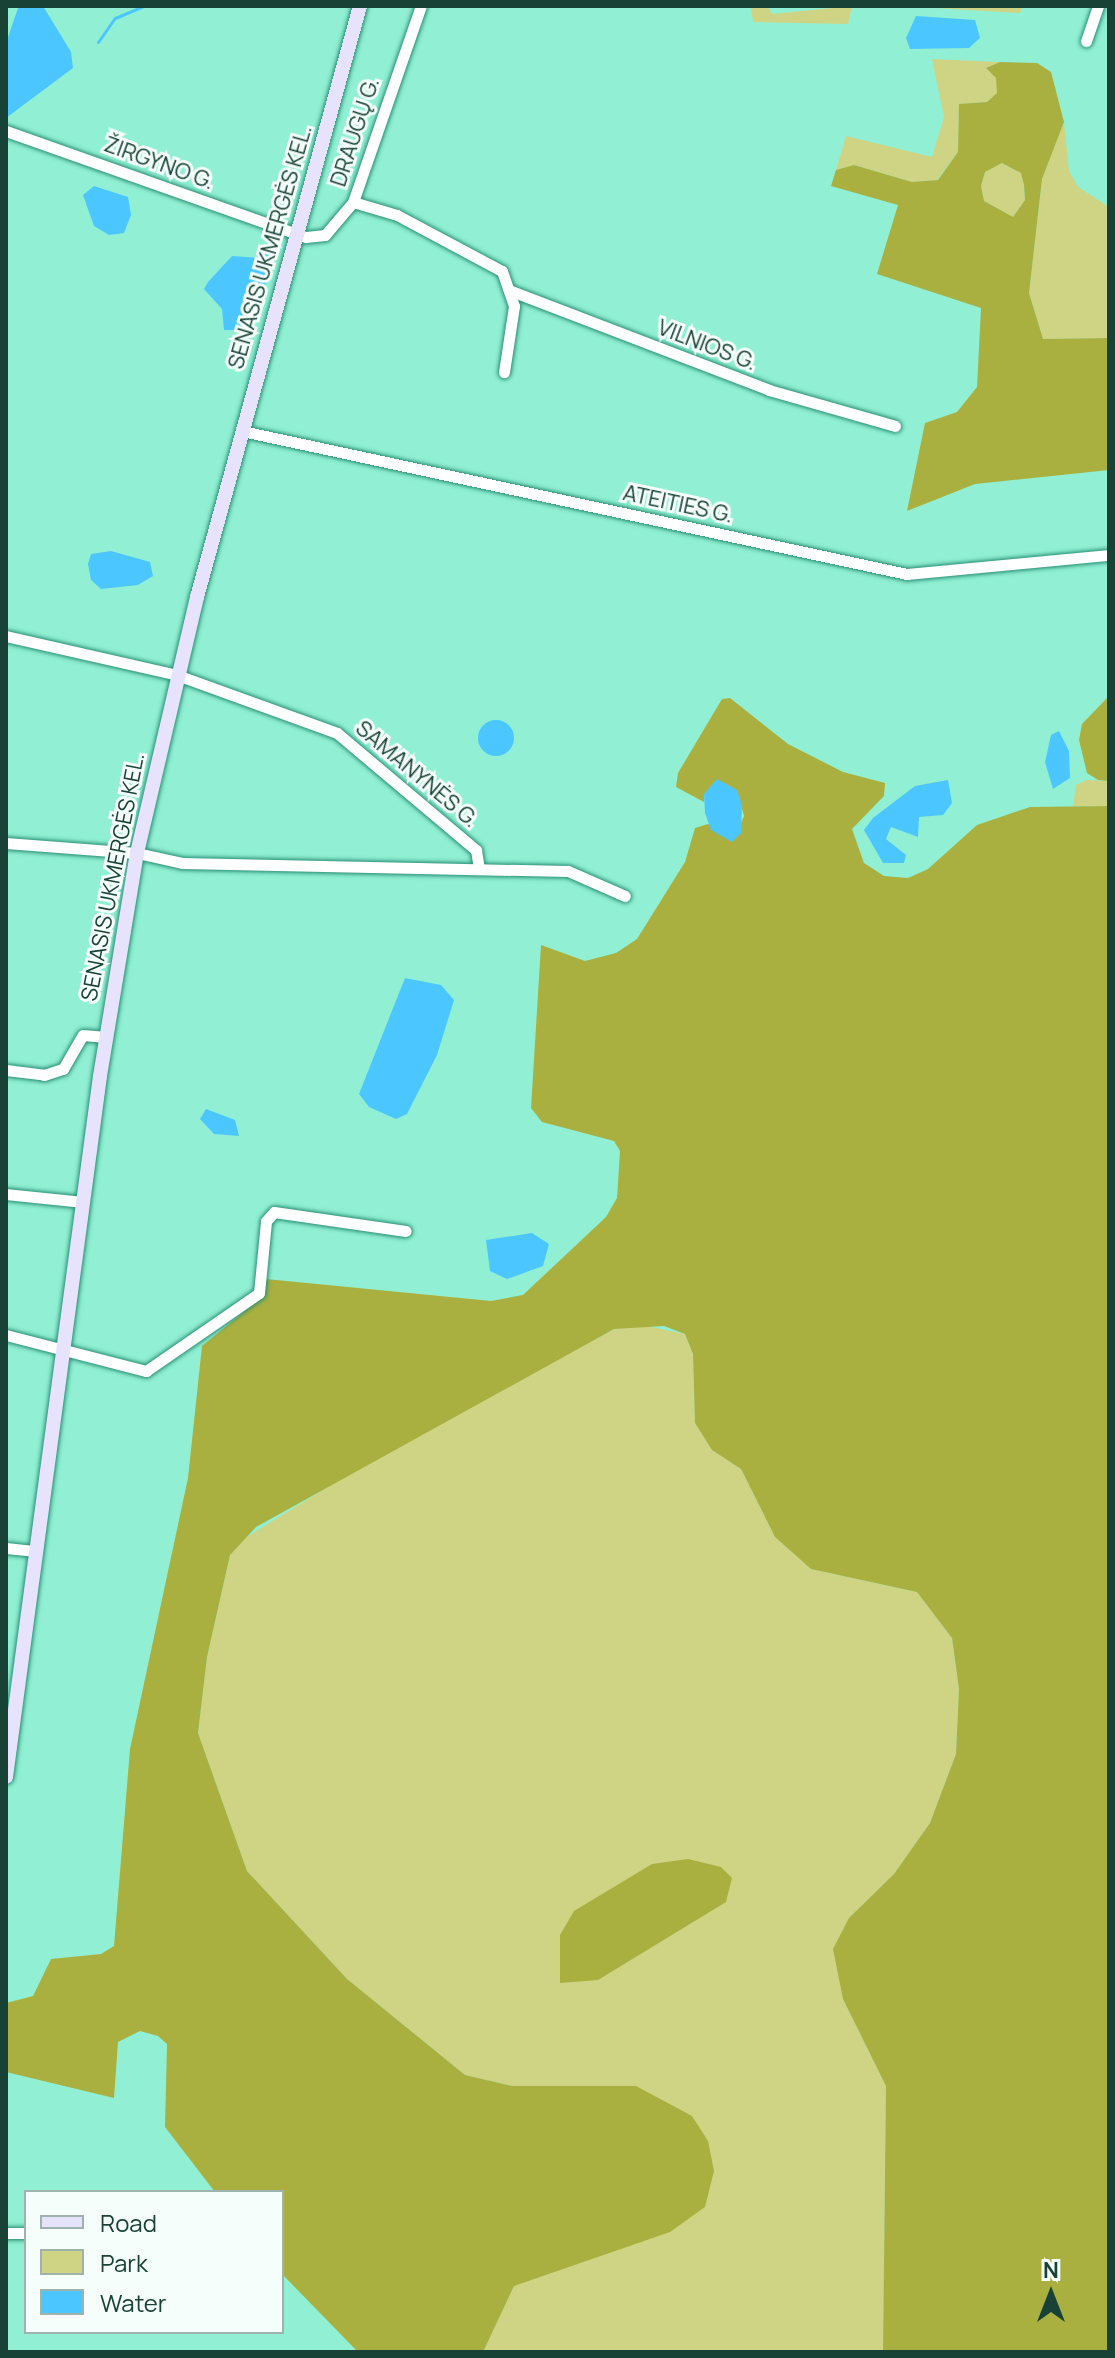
<!DOCTYPE html>
<meta charset="utf-8">
<style>
body{margin:0}
#map{position:relative;width:1115px;height:2358px;overflow:hidden;background:#91f0d3;font-family:Manrope,sans-serif}
div>[style]{position:absolute}
[style*='--x']{left:calc(var(--x)*1px);top:calc(var(--y)*1px);width:calc(var(--w)*1px);rotate:calc(var(--a)*1deg)}
.green>*{inset:0;background:#ced484}
.forest>*{inset:0;background:#a9b040}
.water>*{inset:0;background:#4cc6ff}
.round{border-radius:50%}
.stream>*{height:3px;margin:-1.5px;padding:0 1.5px;transform-origin:1.5px;border-radius:1.5px;background:#4cc6ff}
.roads{filter:drop-shadow(0 0 2px #298f75) drop-shadow(0 0 2px #298f75)}
.minor>*{height:11px;margin:-5.5px;padding:0 5.5px;transform-origin:5.5px;border-radius:5.5px;background:#fff}
.major>*{height:14px;margin:-7px;padding:0 7px;transform-origin:7px;border-radius:7px;background:#e7e3fc}
span{translate:-50% -50%;white-space:nowrap;text-align:center;line-height:1.15;-webkit-text-stroke:6px #f5fefa;paint-order:stroke}
.street-label{font-size:22px;color:#194237}
.frame{position:absolute;inset:0;border:8px solid #194237;pointer-events:none}
.legend{position:absolute;left:24px;top:2190px;width:260px;height:144px;box-sizing:border-box;background:#f5fefa;border:2px solid #9db3ac;margin:0;padding:10px 14px;list-style:none;font-size:24px;color:#194237}
.legend li{display:flex;align-items:center;gap:16px;height:40px}
.legend b{width:40px;border:2px solid #9db3ac}
.north{position:absolute;left:1011px;top:2254px;width:80px;height:80px;-webkit-text-stroke:6px #f5fefa;paint-order:stroke;rotate:0deg;font-size:22px;font-weight:700;line-height:32px;text-align:center;color:#194237}
.north::after{content:'';display:block;margin:auto;width:28px;height:36px;background:#194237;clip-path:polygon(50% 0,100% 100%,50% 72%,0 100%)}
</style>
<div id="map">
<div class="green">
<i style="clip-path:polygon(751px 6px,767px 6px,772px 14px,852px 6px,848px 24px,753px 22px)"></i>
<i style="clip-path:polygon(904px 6px,1022px 6px,1020px 13px)"></i>
<i style="clip-path:polygon(932px 59px,1000px 62px,986px 68px,997px 78px,997px 93px,987px 102px,959px 104px,958px 152px,937px 180px,912px 182px,855px 165px,836px 170px,846px 136px,932px 157px,944px 117px)"></i>
<i style="clip-path:polygon(1064px 122px,1069px 171px,1078px 187px,1109px 207px,1109px 338px,1043px 339px,1029px 293px,1042px 179px)"></i>
<i style="clip-path:polygon(1002px 163px,1021px 173px,1024px 185px,1025px 200px,1013px 217px,984px 201px,981px 186px,985px 172px)"></i>
<i style="clip-path:polygon(1086px 780px,1109px 781px,1109px 806px,1073px 806px,1076px 785px)"></i>
<i style="clip-path:polygon(642px 1325px,685px 1334px,693px 1354px,695px 1423px,712px 1450px,741px 1469px,775px 1537px,811px 1569px,917px 1592px,952px 1638px,959px 1689px,956px 1754px,930px 1823px,894px 1874px,849px 1918px,843px 1999px,886px 2086px,883px 2352px,483px 2352px,514px 2286px,559px 2266px,636px 2086px,512px 2086px,465px 2075px,347px 1979px,247px 1871px,198px 1733px,207px 1657px,230px 1555px,240px 1541px,406px 1439px,615px 1329px)"></i>
</div>
<div class="forest">
<i style="clip-path:polygon(evenodd,1000px 62px,1037px 63px,1051px 72px,1064px 122px,1042px 179px,1029px 293px,1043px 339px,1109px 338px,1109px 470px,975px 484px,907px 511px,925px 423px,957px 412px,977px 387px,981px 308px,877px 274px,898px 205px,831px 186px,836px 170px,854px 165px,912px 182px,938px 180px,958px 152px,959px 104px,987px 102px,997px 93px,996px 78px,986px 68px,1000px 62px,1002px 163px,1021px 173px,1024px 185px,1025px 200px,1013px 217px,984px 201px,981px 186px,985px 172px,1002px 163px)"></i>
<i style="clip-path:polygon(1109px 696px,1109px 781px,1098px 780px,1087px 773px,1079px 740px,1082px 724px)"></i>
<i style="clip-path:polygon(730px 698px,788px 744px,843px 772px,885px 783px,884px 796px,852px 829px,864px 863px,884px 876px,908px 878px,928px 869px,977px 825px,1030px 807px,1109px 806px,1109px 2352px,883px 2352px,886px 2086px,843px 1999px,833px 1949px,849px 1918px,894px 1874px,930px 1823px,956px 1754px,959px 1689px,952px 1638px,917px 1592px,811px 1569px,775px 1537px,741px 1469px,712px 1450px,695px 1423px,693px 1354px,685px 1334px,664px 1326px,614px 1329px,256px 1527px,230px 1555px,207px 1657px,198px 1733px,247px 1871px,347px 1979px,465px 2075px,512px 2086px,636px 2086px,692px 2116px,708px 2141px,714px 2171px,705px 2207px,670px 2232px,514px 2286px,483px 2352px,358px 2352px,282px 2274px,282px 2192px,215px 2192px,165px 2127px,167px 2044px,158px 2036px,140px 2031px,118px 2042px,114px 2098px,6px 2072px,6px 2003px,33px 1996px,51px 1959px,101px 1954px,114px 1946px,130px 1749px,188px 1478px,202px 1346px,262px 1297px,266px 1279px,491px 1301px,523px 1295px,606px 1217px,617px 1198px,620px 1151px,614px 1141px,542px 1122px,531px 1108px,541px 945px,585px 961px,616px 953px,637px 939px,685px 862px,695px 828px,708px 824px,732px 842px,744px 816px,737px 791px,704px 794px,704px 802px,676px 787px,678px 773px,722px 699px)"></i>
<i style="clip-path:polygon(688px 1859px,721px 1867px,732px 1878px,726px 1902px,598px 1980px,560px 1983px,560px 1935px,574px 1911px,652px 1864px)"></i>
</div>
<div class="water">
<i style="clip-path:polygon(43px 6px,71px 52px,73px 68px,6px 118px,6px 43px,18px 8px)"></i>
<i style="clip-path:polygon(916px 16px,975px 20px,980px 38px,969px 48px,910px 49px,906px 38px)"></i>
<i style="clip-path:polygon(94px 186px,128px 197px,131px 215px,124px 233px,109px 235px,94px 226px,83px 195px)"></i>
<i style="clip-path:polygon(269px 240px,275px 253px,252px 330px,224px 330px,222px 309px,204px 289px,208px 282px,232px 256px,258px 258px)"></i>
<i style="clip-path:polygon(111px 551px,150px 562px,153px 576px,138px 585px,101px 589px,91px 580px,88px 564px,91px 554px)"></i>
<i class="round" style="left:478px;top:720px;width:36px;height:36px"></i>
<i style="clip-path:polygon(1059px 731px,1069px 751px,1070px 778px,1053px 789px,1045px 762px,1051px 735px)"></i>
<i style="clip-path:polygon(717px 779px,737px 790px,742px 805px,741px 833px,732px 842px,711px 830px,705px 813px,704px 794px)"></i>
<i style="clip-path:polygon(948px 780px,952px 803px,943px 815px,919px 817px,918px 837px,891px 827px,886px 839px,906px 855px,904px 863px,883px 863px,864px 830px,873px 818px,915px 786px)"></i>
<i style="clip-path:polygon(405px 978px,441px 985px,454px 1000px,437px 1055px,407px 1114px,396px 1119px,369px 1107px,359px 1094px)"></i>
<i style="clip-path:polygon(206px 1109px,235px 1120px,239px 1136px,214px 1134px,200px 1119px)"></i>
<i style="clip-path:polygon(532px 1233px,549px 1244px,543px 1266px,507px 1279px,490px 1271px,486px 1240px)"></i>
</div>
<div class="stream">
<i style="--x:98;--y:42;--w:29;--a:-55"></i>
<i style="--x:115;--y:18;--w:30;--a:-23"></i>
</div>
<div class="roads">
<div class="minor">
<i style="--x:1086;--y:41;--w:37;--a:-71"></i>
<i style="--x:6;--y:131;--w:318;--a:19.5"></i>
<i style="--x:306;--y:237;--w:19;--a:-6"></i>
<i style="--x:325;--y:235;--w:43;--a:-49.7"></i>
<i style="--x:353;--y:202;--w:207;--a:-70.9"></i>
<i style="--x:353;--y:202;--w:46;--a:16.5"></i>
<i style="--x:397;--y:215;--w:119;--a:28.1"></i>
<i style="--x:502;--y:271;--w:37;--a:71"></i>
<i style="--x:514;--y:306;--w:67;--a:98.6"></i>
<i style="--x:509;--y:290;--w:279;--a:21"></i>
<i style="--x:769;--y:390;--w:131;--a:15.9"></i>
<i style="--x:242;--y:431;--w:680;--a:12.14"></i>
<i style="--x:907;--y:574;--w:203;--a:-5.4"></i>
<i style="--x:6;--y:636;--w:175;--a:12.8"></i>
<i style="--x:177;--y:675;--w:170;--a:19.9"></i>
<i style="--x:337;--y:733;--w:182;--a:40.1"></i>
<i style="--x:476;--y:850;--w:18;--a:81"></i>
<i style="--x:6;--y:843;--w:131;--a:4.4"></i>
<i style="--x:137;--y:853;--w:46;--a:12.5"></i>
<i style="--x:182;--y:863;--w:386;--a:1.2"></i>
<i style="--x:568;--y:871;--w:62;--a:23.7"></i>
<i style="--x:6;--y:1070;--w:38;--a:7"></i>
<i style="--x:44;--y:1075;--w:20;--a:-18"></i>
<i style="--x:63;--y:1069;--w:39;--a:-60"></i>
<i style="--x:83;--y:1035;--w:23;--a:5"></i>
<i style="--x:6;--y:1194;--w:77;--a:5.9"></i>
<i style="--x:6;--y:1335;--w:145;--a:14.4"></i>
<i style="--x:146;--y:1371;--w:137;--a:-34.6"></i>
<i style="--x:259;--y:1293;--w:72;--a:-84.4"></i>
<i style="--x:266;--y:1221;--w:12;--a:-48"></i>
<i style="--x:274;--y:1212;--w:133;--a:8.2"></i>
<i style="--x:6;--y:1548;--w:30;--a:6"></i>
<i style="--x:6;--y:2233;--w:20;--a:0"></i>
</div>
<div class="major">
<i style="--x:6;--y:1777;--w:707;--a:-82.36"></i>
<i style="--x:100;--y:1076;--w:226;--a:-80.6"></i>
<i style="--x:137;--y:853;--w:263;--a:-76.8"></i>
<i style="--x:197;--y:597;--w:613;--a:-74.58"></i>
</div>
</div>
<div class="street-label">
<span style="left:355px;top:132px;rotate:-72deg">DRAUGŲ G.</span>
<span style="left:159px;top:163px;rotate:20deg">ŽIRGYNO G.</span>
<span style="left:270px;top:247px;rotate:-74deg">SENASIS UKMERGĖS KEL.</span>
<span style="left:707px;top:345px;rotate:21deg">VILNIOS G.</span>
<span style="left:678px;top:504px;rotate:12deg">ATEITIES G.</span>
<span style="left:417px;top:774px;rotate:40deg">SAMANYNĖS G.</span>
<span style="left:113px;top:877px;rotate:-79deg">SENASIS UKMERGĖS KEL.</span>
</div>
<div class="frame"></div>
<ul class="legend">
<li><b style="height:10px;background:#e7e3fc"></b>Road</li>
<li><b style="height:22px;background:#ced484"></b>Park</li>
<li><b style="height:22px;background:#4cc6ff"></b>Water</li>
</ul>
<div class="north">N</div>
</div>
